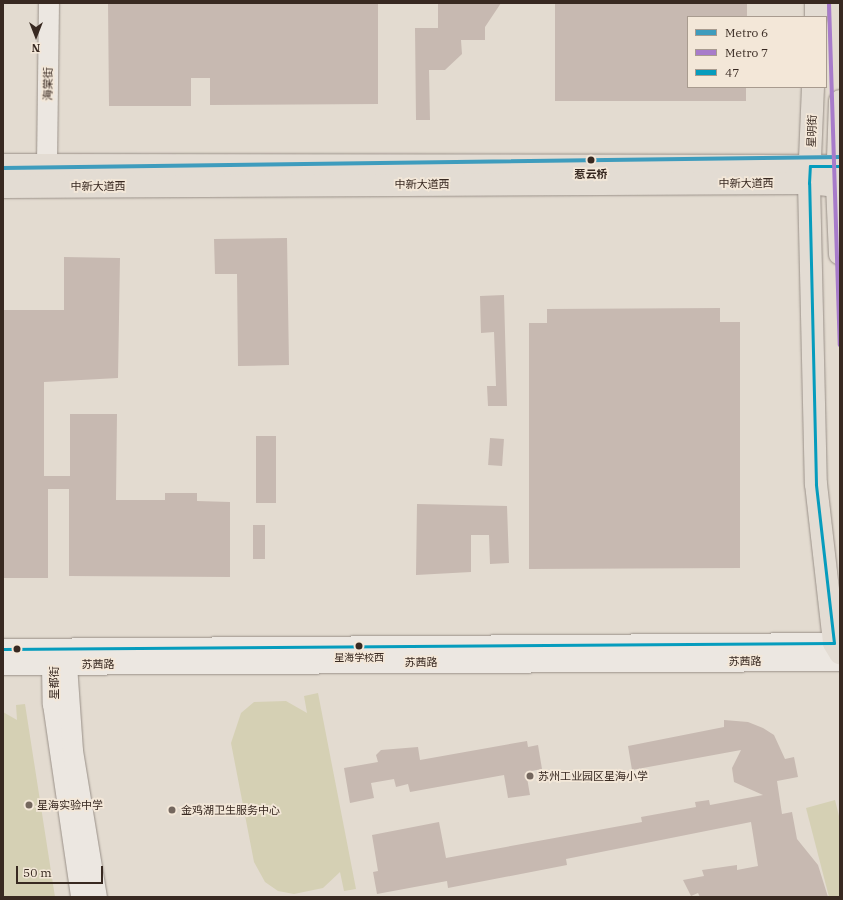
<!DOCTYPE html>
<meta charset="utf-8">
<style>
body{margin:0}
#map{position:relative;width:843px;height:900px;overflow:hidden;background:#e3dbd0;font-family:"IBM Plex Serif","Noto Sans SC",serif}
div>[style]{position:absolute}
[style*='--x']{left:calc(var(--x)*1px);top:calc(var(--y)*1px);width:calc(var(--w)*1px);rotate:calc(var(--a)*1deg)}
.green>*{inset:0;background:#d5d0b4}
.building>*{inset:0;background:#c7b9b1;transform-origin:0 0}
.roads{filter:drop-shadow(0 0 1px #999088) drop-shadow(0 0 1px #999088)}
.secondary>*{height:20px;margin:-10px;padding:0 10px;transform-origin:10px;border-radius:10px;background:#ece7e1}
.primary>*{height:22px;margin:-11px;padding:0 11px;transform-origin:11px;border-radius:11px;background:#e3dcd3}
.bus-1>*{height:3px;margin:-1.5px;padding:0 1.5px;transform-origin:1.5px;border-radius:1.5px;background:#069cbd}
.metro-1>*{height:4px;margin:-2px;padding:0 2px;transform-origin:2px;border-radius:2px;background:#3e9cbd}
.metro-2>*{height:4px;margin:-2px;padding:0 2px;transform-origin:2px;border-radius:2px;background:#a77bca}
.dots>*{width:11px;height:11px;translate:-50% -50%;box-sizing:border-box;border:2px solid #f3e7d8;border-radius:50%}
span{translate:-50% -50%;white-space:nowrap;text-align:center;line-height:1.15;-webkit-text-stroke:3.5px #f3e7d8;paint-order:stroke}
.bus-label{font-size:10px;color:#382921}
.street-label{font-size:11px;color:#382921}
.stop-label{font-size:11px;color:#382921;font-weight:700}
.poi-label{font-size:11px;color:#382921}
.left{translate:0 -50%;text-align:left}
.frame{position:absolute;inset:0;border:4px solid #382921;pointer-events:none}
.legend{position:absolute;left:687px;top:16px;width:140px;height:72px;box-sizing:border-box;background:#f3e7d8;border:1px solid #a89b8f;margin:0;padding:5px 7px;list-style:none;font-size:12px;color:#382921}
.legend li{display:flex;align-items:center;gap:8px;height:20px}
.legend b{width:20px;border:1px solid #a89b8f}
.north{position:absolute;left:16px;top:16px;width:40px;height:40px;-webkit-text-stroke:3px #f3e7d8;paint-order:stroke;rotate:180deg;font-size:11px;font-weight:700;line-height:16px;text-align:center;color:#382921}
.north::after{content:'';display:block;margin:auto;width:14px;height:18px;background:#382921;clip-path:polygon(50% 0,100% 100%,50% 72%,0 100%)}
.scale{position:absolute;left:16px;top:866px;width:87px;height:18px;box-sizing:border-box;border:2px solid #382921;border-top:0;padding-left:5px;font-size:12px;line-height:14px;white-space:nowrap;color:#382921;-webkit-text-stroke:3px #f3e7d8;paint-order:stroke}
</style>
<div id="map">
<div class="green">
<i style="clip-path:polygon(318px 693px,356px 889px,344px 891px,340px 872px,323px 888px,294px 894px,278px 891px,265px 882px,254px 862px,231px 743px,241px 713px,254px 702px,286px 701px,307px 713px,304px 696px)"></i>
<i style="clip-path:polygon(25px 704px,55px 897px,3px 897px,3px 712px,17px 720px,16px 705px)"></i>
<i style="clip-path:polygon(835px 800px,840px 820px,840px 897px,829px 897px,806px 808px)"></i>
</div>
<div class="building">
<i style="clip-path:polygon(108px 3px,378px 3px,378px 104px,210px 105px,210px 78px,191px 78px,191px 106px,109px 106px)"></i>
<i style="clip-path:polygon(438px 3px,501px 3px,485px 27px,485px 40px,461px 40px,462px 54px,445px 70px,429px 70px,430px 120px,416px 120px,415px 28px,438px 28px)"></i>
<i style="clip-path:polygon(555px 3px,747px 3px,747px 17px,688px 17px,688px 87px,746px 87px,746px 101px,555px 101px)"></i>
<i style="clip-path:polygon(287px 238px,289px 365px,238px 366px,237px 274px,215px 274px,214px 239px)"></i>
<i style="clip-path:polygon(64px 257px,120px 258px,118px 378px,44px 382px,44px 476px,70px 476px,70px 414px,117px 414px,116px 500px,165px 500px,165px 493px,197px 493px,197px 501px,230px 502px,230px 577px,69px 576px,69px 489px,48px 489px,48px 578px,3px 578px,3px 310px,64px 310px)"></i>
<i style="clip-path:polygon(504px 295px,507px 406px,488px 406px,487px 386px,496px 386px,494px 332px,481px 333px,480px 296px)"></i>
<i style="clip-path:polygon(720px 308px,720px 322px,740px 322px,740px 568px,529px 569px,529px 323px,547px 323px,547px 309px)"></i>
<i style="left:256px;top:436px;width:20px;height:67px"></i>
<i style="left:490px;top:438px;width:14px;height:27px;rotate:4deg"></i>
<i style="clip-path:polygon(417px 504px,507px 506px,509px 563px,490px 564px,489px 535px,471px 535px,471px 572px,416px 575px)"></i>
<i style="left:253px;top:525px;width:12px;height:34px"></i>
<i style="clip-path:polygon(724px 720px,748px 722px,763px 728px,774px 735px,785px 759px,794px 757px,798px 777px,777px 781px,782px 814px,792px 812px,797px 839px,818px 865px,828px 897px,700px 897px,698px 893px,691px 896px,683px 880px,704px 876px,702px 870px,737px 865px,737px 870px,758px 866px,751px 822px,566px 859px,567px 865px,448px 888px,447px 881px,377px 894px,373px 872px,378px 871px,372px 835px,439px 822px,446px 858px,642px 822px,641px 817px,696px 807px,695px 802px,709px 800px,710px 805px,763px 795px,734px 782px,732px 768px,741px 750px,632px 770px,628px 746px,724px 727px)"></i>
<i style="clip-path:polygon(527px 741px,528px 747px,538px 745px,542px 769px,526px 772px,530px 795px,508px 798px,504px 775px,410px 792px,408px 784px,396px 787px,394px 779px,371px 783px,374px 798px,350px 803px,344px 768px,378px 762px,376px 755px,381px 750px,418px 747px,420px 760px)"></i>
</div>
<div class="roads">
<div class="secondary">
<i style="--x:47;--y:165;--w:162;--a:-89.3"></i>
<i style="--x:3;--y:649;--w:837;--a:-0.41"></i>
<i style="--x:57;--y:652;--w:14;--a:111"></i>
<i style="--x:52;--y:665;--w:39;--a:89"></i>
<i style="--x:53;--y:704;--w:195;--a:81.7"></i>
<i style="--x:62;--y:654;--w:12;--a:66"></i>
<i style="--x:67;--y:665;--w:86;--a:86"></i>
<i style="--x:73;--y:751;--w:148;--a:80.7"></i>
<i style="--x:3;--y:665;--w:837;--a:-0.27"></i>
</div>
<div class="primary">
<i style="--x:816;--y:17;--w:14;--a:-90"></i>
<i style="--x:813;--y:87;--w:96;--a:92.4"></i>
<i style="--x:809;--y:183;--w:301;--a:88.7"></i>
<i style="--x:816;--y:484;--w:160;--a:83.5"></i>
<i style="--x:834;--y:643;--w:12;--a:59"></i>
<i style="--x:840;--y:101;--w:85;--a:92"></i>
<i style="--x:837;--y:186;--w:68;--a:87.5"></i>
<i style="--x:3;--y:165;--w:837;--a:0.07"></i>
<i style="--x:3;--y:187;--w:806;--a:-0.28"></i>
<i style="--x:809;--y:183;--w:31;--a:6"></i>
</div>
</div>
<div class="bus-1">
<i style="--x:3;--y:649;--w:831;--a:-0.41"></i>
<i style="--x:834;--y:643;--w:160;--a:-96.5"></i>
<i style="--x:816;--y:484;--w:301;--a:-91.3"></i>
<i style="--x:809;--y:183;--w:17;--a:-87"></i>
<i style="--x:810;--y:166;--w:30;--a:0"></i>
</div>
<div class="metro-1">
<i style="--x:3;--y:168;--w:837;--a:-0.75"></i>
</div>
<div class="metro-2">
<i style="--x:829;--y:3;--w:342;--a:88.2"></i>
</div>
<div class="dots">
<i style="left:591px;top:160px;background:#382921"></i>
<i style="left:359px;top:646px;background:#382921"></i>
<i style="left:17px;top:649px;background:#382921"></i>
<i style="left:530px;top:776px;background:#74675e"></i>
<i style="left:29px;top:805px;background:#74675e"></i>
<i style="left:172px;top:810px;background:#74675e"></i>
</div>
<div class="bus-label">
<span style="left:359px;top:658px">星海学校西</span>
</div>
<div class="street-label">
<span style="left:48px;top:84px;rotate:-89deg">海棠街</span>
<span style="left:812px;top:131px;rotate:-88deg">星明街</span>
<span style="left:746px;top:183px">中新大道西</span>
<span style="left:422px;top:184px">中新大道西</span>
<span style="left:98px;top:186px">中新大道西</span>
<span style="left:745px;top:661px">苏茜路</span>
<span style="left:421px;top:662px">苏茜路</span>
<span style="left:98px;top:664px">苏茜路</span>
<span style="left:54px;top:683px;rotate:-90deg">星都街</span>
</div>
<div class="stop-label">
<span style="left:591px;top:174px">惹云桥</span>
</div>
<div class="poi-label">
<span class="left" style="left:538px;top:776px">苏州工业园区星海小学</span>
<span class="left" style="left:37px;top:805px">星海实验中学</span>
<span class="left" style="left:181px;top:810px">金鸡湖卫生服务中心</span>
</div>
<div class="frame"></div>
<ul class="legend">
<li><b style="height:5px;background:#3e9cbd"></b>Metro 6</li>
<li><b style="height:5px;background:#a77bca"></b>Metro 7</li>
<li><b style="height:5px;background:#069cbd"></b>47</li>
</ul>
<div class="north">N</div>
<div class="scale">50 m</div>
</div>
